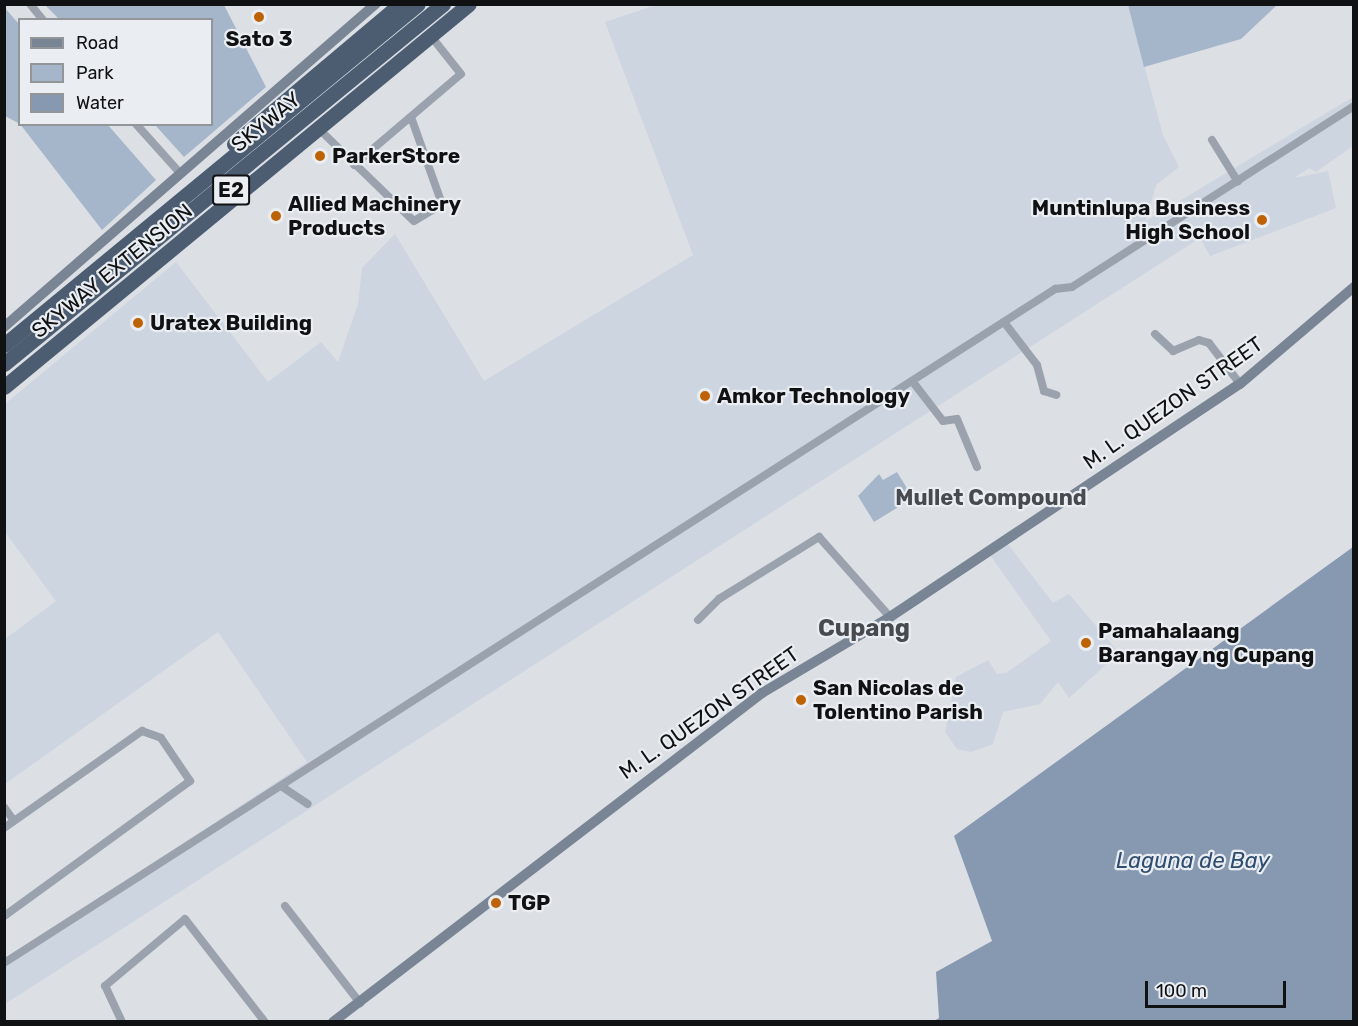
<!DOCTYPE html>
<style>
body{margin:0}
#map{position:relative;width:1358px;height:1026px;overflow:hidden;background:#dce0e5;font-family:Rubik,sans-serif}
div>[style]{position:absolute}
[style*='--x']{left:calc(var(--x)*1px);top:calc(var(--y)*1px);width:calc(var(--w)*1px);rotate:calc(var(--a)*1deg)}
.built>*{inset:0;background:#ccd5e0}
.green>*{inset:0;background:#a6b6ca}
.water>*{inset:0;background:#8799b0}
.minor>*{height:8px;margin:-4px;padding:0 4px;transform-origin:4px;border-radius:4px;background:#9aa3ad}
.secondary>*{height:10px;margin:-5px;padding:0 5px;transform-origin:5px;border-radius:5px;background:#798594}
.motorway>*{height:15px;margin:-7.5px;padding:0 7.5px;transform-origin:7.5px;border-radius:7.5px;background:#4c5d72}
.dots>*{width:16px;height:16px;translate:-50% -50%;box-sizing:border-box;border:3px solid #eaeef3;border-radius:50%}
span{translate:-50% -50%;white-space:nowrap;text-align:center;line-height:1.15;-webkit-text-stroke:4.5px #eaeef3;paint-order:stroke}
.shield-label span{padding:2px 4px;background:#eaeef3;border:2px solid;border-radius:4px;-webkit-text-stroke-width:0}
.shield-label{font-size:20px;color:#0f1112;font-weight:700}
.poi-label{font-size:21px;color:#0f1112;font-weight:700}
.left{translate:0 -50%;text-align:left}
.right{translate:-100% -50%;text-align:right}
.street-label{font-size:21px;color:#0f1112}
.neighbourhood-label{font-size:22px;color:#474a4e;font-weight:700}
.water-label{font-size:22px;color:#2e4c6f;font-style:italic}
.quarter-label{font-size:24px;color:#474a4e;font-weight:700}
.frame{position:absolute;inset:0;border:6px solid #0f1112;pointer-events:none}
.legend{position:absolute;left:18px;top:18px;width:195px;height:108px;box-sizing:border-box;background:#eaeef3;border:2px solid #929699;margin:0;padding:8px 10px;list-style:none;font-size:18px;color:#0f1112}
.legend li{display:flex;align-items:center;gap:12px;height:30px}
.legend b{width:30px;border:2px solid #929699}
.scale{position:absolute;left:1145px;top:981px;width:141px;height:27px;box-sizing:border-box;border:3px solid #0f1112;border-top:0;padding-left:8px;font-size:18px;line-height:21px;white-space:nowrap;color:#0f1112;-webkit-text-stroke:4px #eaeef3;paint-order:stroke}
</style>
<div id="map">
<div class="built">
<i style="clip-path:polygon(656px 5px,1128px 5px,1163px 135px,1179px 167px,1156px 185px,1146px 221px,1353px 97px,1353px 146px,1316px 172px,1309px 168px,1294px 178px,1328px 171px,1336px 208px,1210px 256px,1200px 238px,5px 1004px,5px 960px,307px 762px,218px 632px,5px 784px,5px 639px,56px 601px,5px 532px,5px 404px,176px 262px,268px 382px,321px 342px,338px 362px,358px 304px,362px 268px,395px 234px,484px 381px,693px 255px,605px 22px)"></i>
<i style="clip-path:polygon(1007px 543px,1053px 603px,1069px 594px,1119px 653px,1069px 698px,1058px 682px,1040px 704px,1003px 712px,993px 744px,971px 752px,957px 749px,945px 732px,956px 677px,988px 660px,997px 674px,1006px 673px,1051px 641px,990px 555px)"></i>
</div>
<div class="green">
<i style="clip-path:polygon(45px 5px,224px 5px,266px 87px,184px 157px,155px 125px,212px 124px,212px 20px,59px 19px)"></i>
<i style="clip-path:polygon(1277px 5px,1241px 39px,1144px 67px,1128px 5px)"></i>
<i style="clip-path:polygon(4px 7px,19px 24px,20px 124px,5px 116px)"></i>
<i style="clip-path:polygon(20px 124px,108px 125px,156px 180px,102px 230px)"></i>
<i style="clip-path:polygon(897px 472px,913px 498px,874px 522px,858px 496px,879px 474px,883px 480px)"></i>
</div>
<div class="water">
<i style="clip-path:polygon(1353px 547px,1353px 1021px,934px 1021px,939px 1018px,936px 972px,992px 941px,954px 836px)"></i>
</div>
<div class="minor">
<i style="--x:30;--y:4;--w:21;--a:51"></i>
<i style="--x:136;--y:124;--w:66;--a:48.1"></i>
<i style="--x:321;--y:131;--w:129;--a:44.1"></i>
<i style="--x:414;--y:221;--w:33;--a:-31"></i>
<i style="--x:442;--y:204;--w:92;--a:-109.6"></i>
<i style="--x:1212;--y:140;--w:49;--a:58.2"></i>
<i style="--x:354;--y:165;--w:140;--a:-40.4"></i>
<i style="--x:461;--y:74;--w:43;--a:-128.5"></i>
<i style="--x:1004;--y:322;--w:54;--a:52.5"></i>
<i style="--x:1037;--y:365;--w:27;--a:75"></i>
<i style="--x:1044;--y:391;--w:13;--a:18"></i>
<i style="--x:1155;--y:334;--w:25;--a:43"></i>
<i style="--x:1173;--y:351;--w:28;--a:-23"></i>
<i style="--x:1199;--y:340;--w:10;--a:17"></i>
<i style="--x:1209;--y:343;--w:51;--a:52.9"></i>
<i style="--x:913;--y:382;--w:49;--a:52.4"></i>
<i style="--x:943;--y:421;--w:14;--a:-8"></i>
<i style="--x:957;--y:419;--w:52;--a:67.4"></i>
<i style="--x:698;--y:620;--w:30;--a:-45"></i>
<i style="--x:719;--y:599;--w:118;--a:-31.8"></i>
<i style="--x:819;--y:537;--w:107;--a:48.4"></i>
<i style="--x:281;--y:786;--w:32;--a:34"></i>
<i style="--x:4;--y:807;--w:17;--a:54"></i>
<i style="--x:4;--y:828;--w:169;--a:-35.1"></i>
<i style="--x:142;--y:731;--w:20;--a:20"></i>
<i style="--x:161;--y:738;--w:52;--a:56"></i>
<i style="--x:190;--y:781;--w:230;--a:144"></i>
<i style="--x:285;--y:906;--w:123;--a:52.3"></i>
<i style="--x:4;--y:963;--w:1249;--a:-32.67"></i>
<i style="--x:1055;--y:289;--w:17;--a:-7"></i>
<i style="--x:1072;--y:287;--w:335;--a:-32.7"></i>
<i style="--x:122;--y:1022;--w:40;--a:-115"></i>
<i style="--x:105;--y:986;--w:104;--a:-39.9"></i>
<i style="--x:185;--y:919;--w:130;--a:52.2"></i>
</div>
<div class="secondary">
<i style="--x:4;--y:327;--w:493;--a:-41"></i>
<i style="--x:333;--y:1022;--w:541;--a:-37.48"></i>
<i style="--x:762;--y:693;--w:149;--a:-30.7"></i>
<i style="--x:890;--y:617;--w:420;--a:-33.7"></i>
<i style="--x:1240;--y:384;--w:150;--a:-40.4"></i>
</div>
<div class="motorway">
<i style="--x:234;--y:144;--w:217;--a:-40.1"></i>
<i style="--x:4;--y:345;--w:536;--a:-39.48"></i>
<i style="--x:4;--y:364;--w:568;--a:-39.35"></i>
<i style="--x:4;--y:387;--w:602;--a:-39.48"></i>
</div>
<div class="dots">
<i style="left:259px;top:17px;background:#bd6306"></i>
<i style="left:320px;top:156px;background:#bd6306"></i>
<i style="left:276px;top:216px;background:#bd6306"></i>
<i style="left:1262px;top:220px;background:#bd6306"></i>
<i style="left:138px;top:323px;background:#bd6306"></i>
<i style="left:705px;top:396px;background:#bd6306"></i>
<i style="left:1086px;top:643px;background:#bd6306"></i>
<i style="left:801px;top:700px;background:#bd6306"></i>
<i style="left:496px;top:903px;background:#bd6306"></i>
</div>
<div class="shield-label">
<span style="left:231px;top:190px">E2</span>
</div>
<div class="poi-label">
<span style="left:259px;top:39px">Sato 3</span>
<span class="left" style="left:332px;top:156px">ParkerStore</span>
<span class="left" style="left:288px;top:216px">Allied Machinery<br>Products</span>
<span class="right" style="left:1250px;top:220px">Muntinlupa Business<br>High School</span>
<span class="left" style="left:150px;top:323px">Uratex Building</span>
<span class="left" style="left:717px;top:396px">Amkor Technology</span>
<span class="left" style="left:1098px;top:643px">Pamahalaang<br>Barangay ng Cupang</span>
<span class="left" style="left:813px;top:700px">San Nicolas de<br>Tolentino Parish</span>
<span class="left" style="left:508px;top:903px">TGP</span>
</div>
<div class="street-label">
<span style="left:266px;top:122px;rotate:-39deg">SKYWAY</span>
<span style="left:112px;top:271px;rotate:-39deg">SKYWAY EXTENSION</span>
<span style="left:1173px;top:403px;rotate:-35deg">M. L. QUEZON STREET</span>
<span style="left:709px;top:713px;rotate:-35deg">M. L. QUEZON STREET</span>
</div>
<div class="neighbourhood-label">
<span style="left:991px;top:498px">Mullet Compound</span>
</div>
<div class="water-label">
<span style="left:1193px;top:861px">Laguna de Bay</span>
</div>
<div class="quarter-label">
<span style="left:864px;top:629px">Cupang</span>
</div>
<div class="frame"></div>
<ul class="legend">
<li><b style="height:8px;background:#798594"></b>Road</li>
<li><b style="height:16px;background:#a6b6ca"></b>Park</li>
<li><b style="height:16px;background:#8799b0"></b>Water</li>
</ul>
<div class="scale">100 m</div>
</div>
